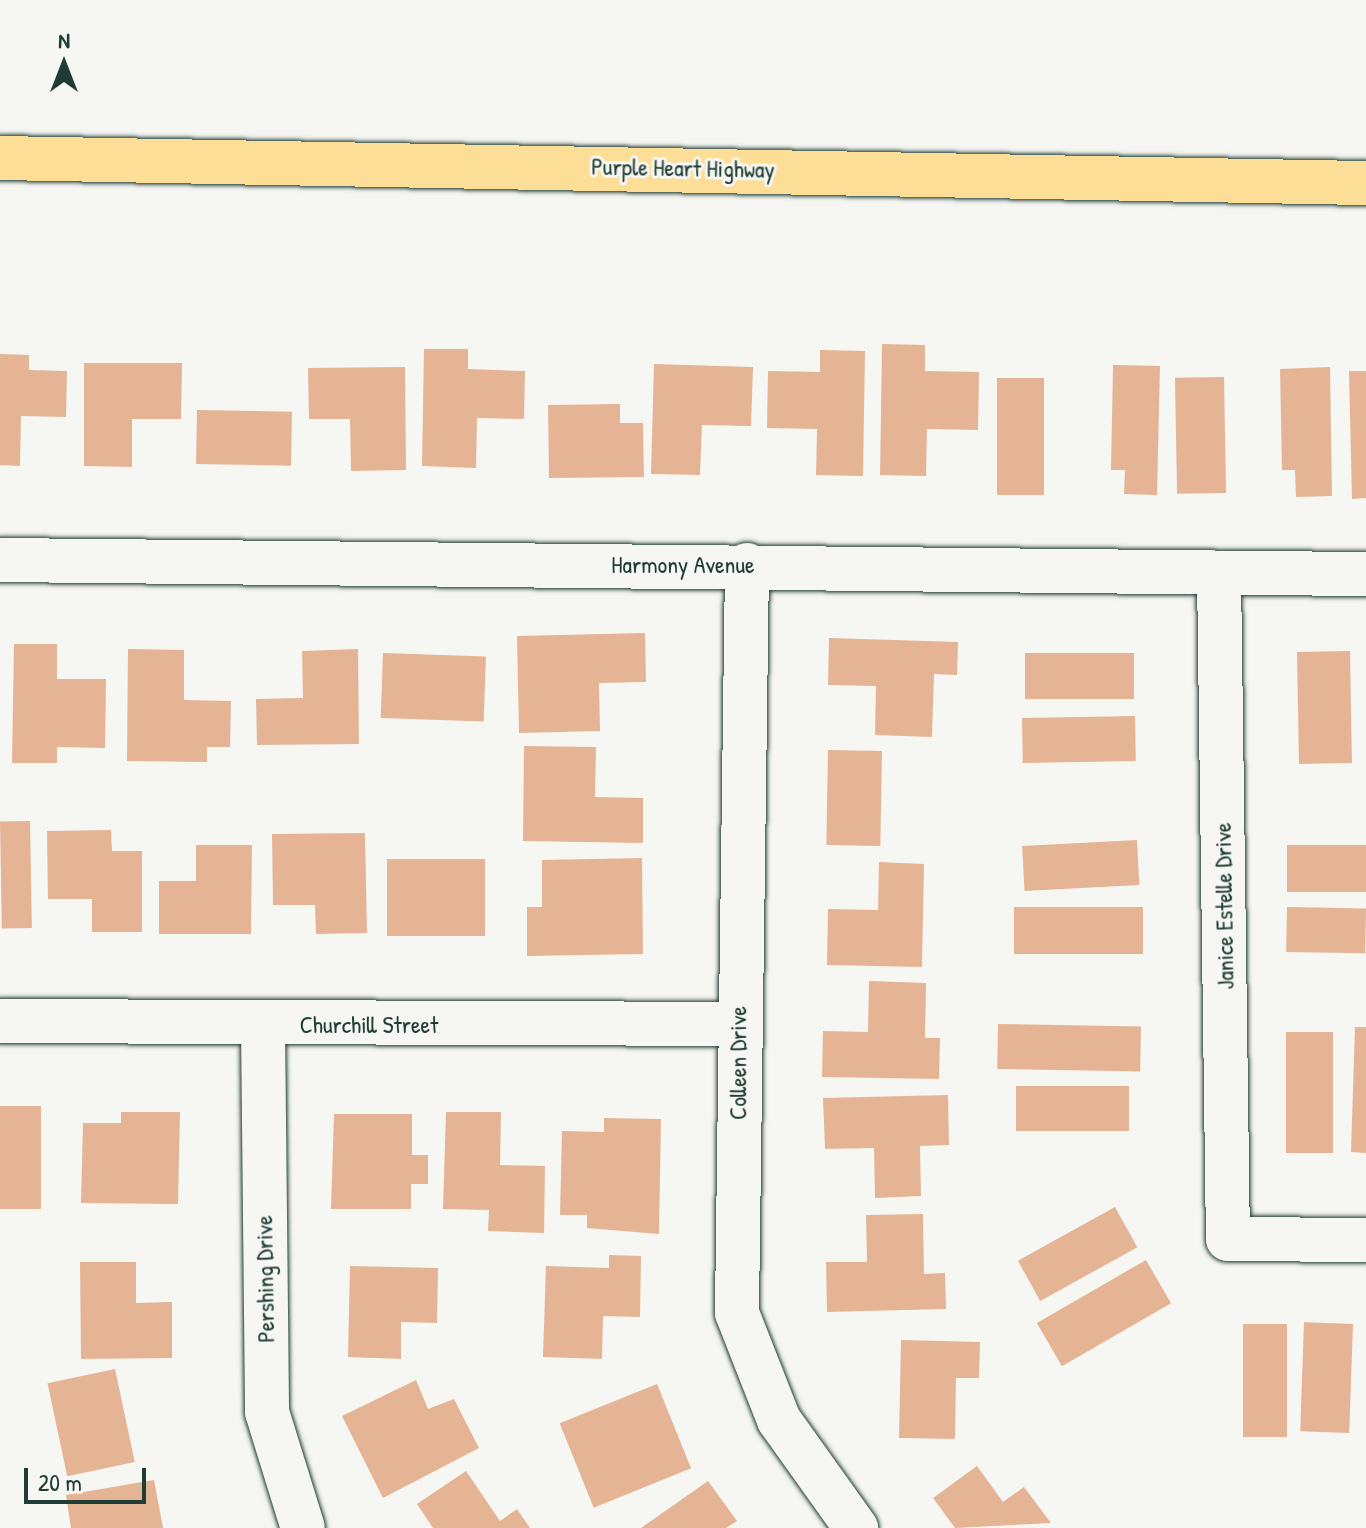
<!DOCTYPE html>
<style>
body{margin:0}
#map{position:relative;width:1366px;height:1528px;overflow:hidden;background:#f6f6f2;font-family:"Patrick Hand",sans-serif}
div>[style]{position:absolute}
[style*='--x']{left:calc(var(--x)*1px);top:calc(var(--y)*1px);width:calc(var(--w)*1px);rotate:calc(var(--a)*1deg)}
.building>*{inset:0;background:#e4b495;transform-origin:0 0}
.roads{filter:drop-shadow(0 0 2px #1f3d34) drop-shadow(0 0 2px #1f3d34)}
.minor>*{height:44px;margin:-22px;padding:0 22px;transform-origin:22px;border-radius:22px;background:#f6f6f2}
.tertiary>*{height:44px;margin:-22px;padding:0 22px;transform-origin:22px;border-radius:22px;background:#f6f6f2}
.motorway>*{height:44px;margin:-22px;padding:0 22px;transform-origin:22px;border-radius:22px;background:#fdde96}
span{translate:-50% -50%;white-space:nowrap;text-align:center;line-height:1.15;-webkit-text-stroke:6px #f6f6f2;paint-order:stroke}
.street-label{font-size:24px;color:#1f3d34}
.north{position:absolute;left:24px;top:24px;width:80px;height:80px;-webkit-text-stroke:6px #f6f6f2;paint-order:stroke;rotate:0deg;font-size:22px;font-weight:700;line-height:32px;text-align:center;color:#1f3d34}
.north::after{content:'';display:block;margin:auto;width:28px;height:36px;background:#1f3d34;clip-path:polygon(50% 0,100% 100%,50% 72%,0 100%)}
.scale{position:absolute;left:24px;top:1468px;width:122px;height:36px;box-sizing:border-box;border:4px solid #1f3d34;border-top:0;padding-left:10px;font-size:24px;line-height:28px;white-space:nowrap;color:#1f3d34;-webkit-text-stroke:6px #f6f6f2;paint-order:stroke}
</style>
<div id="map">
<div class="building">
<i style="clip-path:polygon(882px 344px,925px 345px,925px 371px,979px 372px,978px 430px,927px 429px,926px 476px,880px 475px)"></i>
<i style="clip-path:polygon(424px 349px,468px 349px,468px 369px,525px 371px,524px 419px,477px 418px,476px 468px,422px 466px)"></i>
<i style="clip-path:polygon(820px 350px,865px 351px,863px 476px,816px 475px,817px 429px,767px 428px,768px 371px,820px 372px)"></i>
<i style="clip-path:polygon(0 354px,29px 355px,29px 370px,67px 371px,66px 417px,21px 416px,20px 466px,0 465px)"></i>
<i style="clip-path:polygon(84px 363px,182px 363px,181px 419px,132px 419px,132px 467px,84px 466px)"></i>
<i style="clip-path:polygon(654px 364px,753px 367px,751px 426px,702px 425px,700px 475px,651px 474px)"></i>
<i style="clip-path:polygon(1113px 365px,1160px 366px,1157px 495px,1124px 494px,1125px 470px,1111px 470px)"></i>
<i style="clip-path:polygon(405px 367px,406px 470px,351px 471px,350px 419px,309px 419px,308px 368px)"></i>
<i style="clip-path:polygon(1330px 367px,1332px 496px,1296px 497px,1295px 470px,1282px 470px,1280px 369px)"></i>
<i style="clip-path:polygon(1349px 371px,1366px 371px,1366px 498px,1352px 499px)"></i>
<i style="left:1224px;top:377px;width:116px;height:49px;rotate:89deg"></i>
<i style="left:997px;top:378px;width:47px;height:117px"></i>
<i style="clip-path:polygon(620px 404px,620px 423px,643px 423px,644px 477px,549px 478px,548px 405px)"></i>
<i style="left:197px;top:410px;width:95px;height:54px;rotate:1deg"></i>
<i style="clip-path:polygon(645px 633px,646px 682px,599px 683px,600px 731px,519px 733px,517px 636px)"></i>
<i style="clip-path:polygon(829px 638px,958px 642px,957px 675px,934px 674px,932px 737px,875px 735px,876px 686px,828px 685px)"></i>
<i style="clip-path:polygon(14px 644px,57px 644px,57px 679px,106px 679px,105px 748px,57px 747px,57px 763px,12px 763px)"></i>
<i style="clip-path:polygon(128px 649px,184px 650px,184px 700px,231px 701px,230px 747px,207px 747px,207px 762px,127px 761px)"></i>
<i style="clip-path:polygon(358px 649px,359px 744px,257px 745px,256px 699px,303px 698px,302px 651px)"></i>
<i style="left:1350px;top:651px;width:112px;height:53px;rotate:89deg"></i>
<i style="left:383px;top:653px;width:103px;height:65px;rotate:2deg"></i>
<i style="left:1134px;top:653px;width:46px;height:109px;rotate:90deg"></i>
<i style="left:1135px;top:716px;width:45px;height:113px;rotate:89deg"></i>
<i style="clip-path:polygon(524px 746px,596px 747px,595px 797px,643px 798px,643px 843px,523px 841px)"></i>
<i style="left:828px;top:750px;width:54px;height:95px;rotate:1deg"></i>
<i style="left:30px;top:821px;width:107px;height:30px;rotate:89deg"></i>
<i style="clip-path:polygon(111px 830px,112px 851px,142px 851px,142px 932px,92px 932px,92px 899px,48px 899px,47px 831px)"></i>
<i style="clip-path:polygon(365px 833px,367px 933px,316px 934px,315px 905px,273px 905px,272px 834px)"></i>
<i style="left:1137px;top:840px;width:45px;height:115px;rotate:87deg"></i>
<i style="clip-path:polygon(196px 845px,252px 845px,251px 934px,159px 934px,159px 881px,196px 881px)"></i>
<i style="left:1366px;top:845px;width:47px;height:79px;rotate:90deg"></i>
<i style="clip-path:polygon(642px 858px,643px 954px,527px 956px,527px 907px,542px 907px,542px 860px)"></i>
<i style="left:485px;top:859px;width:77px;height:98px;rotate:90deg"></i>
<i style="clip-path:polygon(879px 862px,924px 864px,922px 967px,827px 965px,828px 909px,878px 910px)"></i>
<i style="left:1143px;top:907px;width:47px;height:129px;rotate:90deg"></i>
<i style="left:1287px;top:907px;width:79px;height:45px;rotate:1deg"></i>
<i style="clip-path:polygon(869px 981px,926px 983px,925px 1038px,940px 1038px,939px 1079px,822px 1077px,823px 1031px,868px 1032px)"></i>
<i style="left:998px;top:1024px;width:143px;height:45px;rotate:1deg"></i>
<i style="clip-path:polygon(1355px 1027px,1366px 1027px,1366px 1153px,1351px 1152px)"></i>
<i style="left:1286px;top:1032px;width:47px;height:121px"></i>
<i style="left:1129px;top:1086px;width:45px;height:113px;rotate:90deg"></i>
<i style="clip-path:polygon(948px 1095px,949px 1145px,920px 1146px,921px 1196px,875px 1198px,874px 1148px,825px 1149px,823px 1098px)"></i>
<i style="left:0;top:1106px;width:41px;height:103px"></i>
<i style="clip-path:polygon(121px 1112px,180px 1112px,178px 1204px,81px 1203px,83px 1123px,121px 1123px)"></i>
<i style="clip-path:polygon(446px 1112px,501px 1112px,500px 1165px,545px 1166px,544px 1233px,488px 1231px,489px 1210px,443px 1209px)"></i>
<i style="clip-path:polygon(334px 1114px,412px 1114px,412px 1155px,428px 1155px,428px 1184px,411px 1184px,411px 1209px,331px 1209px)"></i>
<i style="clip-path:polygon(604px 1118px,661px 1119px,659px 1234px,587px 1228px,587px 1215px,560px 1215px,562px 1131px,604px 1132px)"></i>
<i style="left:1115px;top:1207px;width:46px;height:111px;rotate:61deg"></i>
<i style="clip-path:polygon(923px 1214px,924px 1274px,945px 1273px,946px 1309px,827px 1312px,826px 1262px,867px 1262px,866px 1215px)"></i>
<i style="clip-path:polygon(609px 1255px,641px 1256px,640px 1317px,603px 1316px,602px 1359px,543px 1357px,546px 1266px,609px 1268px)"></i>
<i style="left:1146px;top:1260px;width:50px;height:126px;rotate:60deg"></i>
<i style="clip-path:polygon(80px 1262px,136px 1262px,136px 1303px,172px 1302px,172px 1358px,81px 1359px)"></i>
<i style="clip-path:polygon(350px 1266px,438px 1268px,437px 1323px,401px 1322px,401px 1359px,348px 1357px)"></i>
<i style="left:1243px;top:1324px;width:44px;height:113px"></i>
<i style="left:1353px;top:1324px;width:109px;height:49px;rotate:92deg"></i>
<i style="clip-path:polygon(901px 1340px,980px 1342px,979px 1378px,956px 1378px,955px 1439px,899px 1438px)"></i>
<i style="left:115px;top:1369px;width:95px;height:69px;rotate:78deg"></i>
<i style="clip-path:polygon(416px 1380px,428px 1409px,454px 1399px,479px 1448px,383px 1498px,342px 1416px)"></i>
<i style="left:657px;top:1384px;width:91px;height:105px;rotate:68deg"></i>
<i style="clip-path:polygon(977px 1466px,1003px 1502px,1024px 1487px,1051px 1523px,955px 1528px,933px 1498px)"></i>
<i style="clip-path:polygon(466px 1471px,500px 1521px,517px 1509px,530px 1528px,433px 1528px,417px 1504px)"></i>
<i style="clip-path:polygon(154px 1480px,163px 1528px,71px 1528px,66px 1495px)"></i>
<i style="clip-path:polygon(708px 1481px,737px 1521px,726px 1528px,641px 1528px)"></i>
</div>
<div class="roads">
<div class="minor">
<i style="--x:747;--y:565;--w:748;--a:90.77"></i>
<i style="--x:737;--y:1313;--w:115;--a:68.6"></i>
<i style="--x:779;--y:1420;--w:133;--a:54.5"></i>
<i style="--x:1219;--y:573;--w:666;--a:89.23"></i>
<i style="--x:1228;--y:1239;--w:138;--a:0.4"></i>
<i style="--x:0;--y:1021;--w:737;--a:0.23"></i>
<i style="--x:263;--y:1025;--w:387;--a:89.4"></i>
<i style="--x:267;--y:1412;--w:121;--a:72.8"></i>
</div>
<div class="tertiary">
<i style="--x:0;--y:560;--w:1366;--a:0.59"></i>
</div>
<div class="motorway">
<i style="--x:0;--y:158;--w:1366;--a:1.05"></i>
</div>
</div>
<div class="street-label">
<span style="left:683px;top:168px;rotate:1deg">Purple Heart Highway</span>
<span style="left:683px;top:565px">Harmony Avenue</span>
<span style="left:1224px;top:906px;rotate:-91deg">Janice Estelle Drive</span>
<span style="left:369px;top:1025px">Churchill Street</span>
<span style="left:738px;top:1063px;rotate:-90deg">Colleen Drive</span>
<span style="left:265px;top:1279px;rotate:-91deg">Pershing Drive</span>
</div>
<div class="north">N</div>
<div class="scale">20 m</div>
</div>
